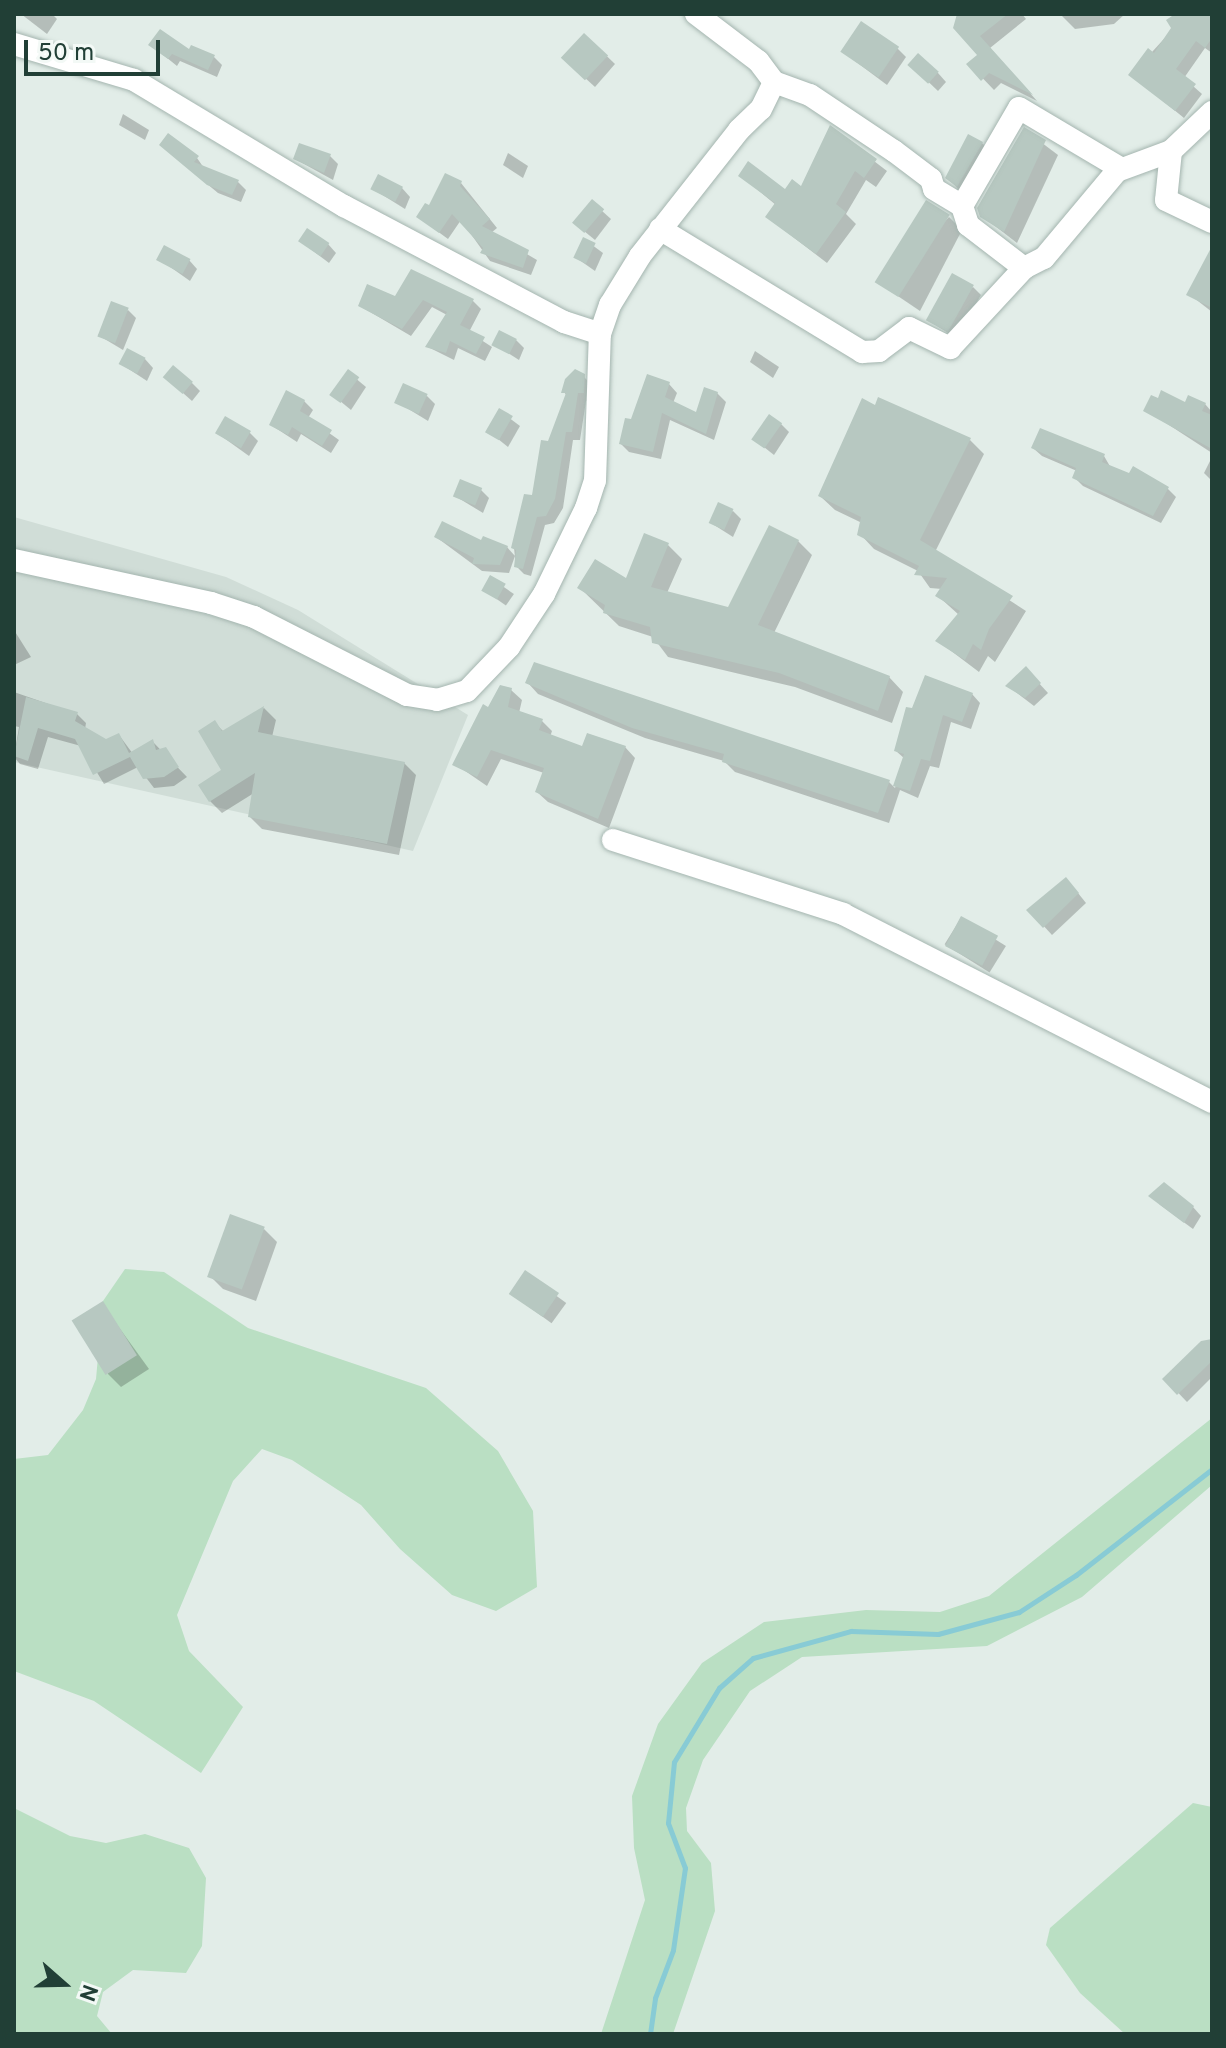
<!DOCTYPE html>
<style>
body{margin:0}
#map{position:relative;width:1226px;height:2048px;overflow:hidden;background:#e2ede8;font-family:Overpass,sans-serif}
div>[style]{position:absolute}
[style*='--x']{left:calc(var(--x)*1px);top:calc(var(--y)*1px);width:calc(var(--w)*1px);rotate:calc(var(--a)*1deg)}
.built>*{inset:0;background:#d0ddd7}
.green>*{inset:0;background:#badfc3}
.shadow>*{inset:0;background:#0003;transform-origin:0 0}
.stream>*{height:5px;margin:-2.5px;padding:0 2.5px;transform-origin:2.5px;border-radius:2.5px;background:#88cbd5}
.building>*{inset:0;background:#b7c8c1;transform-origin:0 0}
.roads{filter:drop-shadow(0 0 2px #a4b5af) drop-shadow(0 0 2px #a4b5af)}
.minor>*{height:22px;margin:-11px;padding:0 11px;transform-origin:11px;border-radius:11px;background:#fff}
span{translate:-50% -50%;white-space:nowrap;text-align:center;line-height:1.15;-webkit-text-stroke:6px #f3f9f6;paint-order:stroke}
.frame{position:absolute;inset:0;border:16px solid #213f36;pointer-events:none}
.north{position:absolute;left:24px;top:1944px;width:80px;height:80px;-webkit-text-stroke:6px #f3f9f6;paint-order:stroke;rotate:110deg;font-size:22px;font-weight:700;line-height:32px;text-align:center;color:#213f36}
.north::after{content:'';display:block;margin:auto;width:28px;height:36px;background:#213f36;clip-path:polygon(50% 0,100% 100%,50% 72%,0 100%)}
.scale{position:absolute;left:24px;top:40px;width:136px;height:36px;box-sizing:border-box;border:4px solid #213f36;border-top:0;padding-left:10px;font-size:24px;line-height:28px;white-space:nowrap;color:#213f36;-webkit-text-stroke:6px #f3f9f6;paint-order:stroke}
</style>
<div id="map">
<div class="built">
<i style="clip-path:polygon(14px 517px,226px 577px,298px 610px,468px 715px,413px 851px,14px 762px)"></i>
</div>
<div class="green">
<i style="clip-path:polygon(125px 1269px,164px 1272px,248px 1328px,426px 1388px,498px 1451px,533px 1511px,537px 1587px,496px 1611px,452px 1595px,400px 1549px,361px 1505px,292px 1460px,262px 1449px,233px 1481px,177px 1615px,189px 1651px,243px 1707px,201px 1773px,94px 1701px,14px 1671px,14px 1459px,48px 1455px,83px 1410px,96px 1379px,103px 1301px)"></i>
<i style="clip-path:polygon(1212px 1418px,1212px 1485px,1082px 1597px,987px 1646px,802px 1657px,750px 1691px,703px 1760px,686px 1808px,687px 1831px,711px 1863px,715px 1911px,673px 2034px,601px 2034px,645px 1900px,634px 1848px,632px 1796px,658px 1724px,702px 1663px,764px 1622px,866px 1610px,940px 1612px,989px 1596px)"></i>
<i style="clip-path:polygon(1193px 1803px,1212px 1807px,1212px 2034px,1125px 2034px,1080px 1993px,1046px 1945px,1050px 1928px)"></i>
<i style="clip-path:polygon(14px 1808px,70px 1836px,106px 1843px,145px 1834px,189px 1848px,206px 1878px,202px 1946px,186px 1973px,133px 1970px,103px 1992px,97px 2016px,112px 2034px,14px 2034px)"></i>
</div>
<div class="shadow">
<i style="clip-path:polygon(21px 14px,52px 14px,57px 19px,47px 34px)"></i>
<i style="clip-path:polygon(959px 14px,1022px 14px,1026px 19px,990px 48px,1037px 101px,1001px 83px,994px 90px,969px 64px,980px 55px)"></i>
<i style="clip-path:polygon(1060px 14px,1125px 14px,1114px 24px,1075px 29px)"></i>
<i style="clip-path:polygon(1178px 14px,1212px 14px,1212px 53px,1205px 48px,1184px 78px,1202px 94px,1184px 118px,1131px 75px,1173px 29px)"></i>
<i style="clip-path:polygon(585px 35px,615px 64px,595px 87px,572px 66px)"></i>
<i style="clip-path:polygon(151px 45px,214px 57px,222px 65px,217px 77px,180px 61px,177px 66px)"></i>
<i style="clip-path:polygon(898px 49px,906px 57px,887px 85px,843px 52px)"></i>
<i style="clip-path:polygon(919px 73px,938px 73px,946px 82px,938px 91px)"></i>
<i style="clip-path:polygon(123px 114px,149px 130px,145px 140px,119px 125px)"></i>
<i style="clip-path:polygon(831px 128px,887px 171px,876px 187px,866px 180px,846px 214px,856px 224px,827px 263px,767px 217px,776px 205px,741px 176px,785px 192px,802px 189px)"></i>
<i style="clip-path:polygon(1025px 130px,1058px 155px,1017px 243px,982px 216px)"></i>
<i style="left:982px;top:143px;width:18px;height:49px;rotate:45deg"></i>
<i style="clip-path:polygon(170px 153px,197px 158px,204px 168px,238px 182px,246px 190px,241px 202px,218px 193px)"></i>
<i style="clip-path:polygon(508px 153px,528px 166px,523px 178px,503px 165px)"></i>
<i style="clip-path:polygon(330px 156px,338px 164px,333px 180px,295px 159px)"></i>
<i style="clip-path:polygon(461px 183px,497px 228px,491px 233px,537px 260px,531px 275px,490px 261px,461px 220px,448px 239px,418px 217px)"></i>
<i style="clip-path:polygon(402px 188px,410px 197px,405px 209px,373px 189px)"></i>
<i style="clip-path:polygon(592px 202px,611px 219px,595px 240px,584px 231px)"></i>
<i style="clip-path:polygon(949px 217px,962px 230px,920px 311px,883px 286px)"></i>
<i style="clip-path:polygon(584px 239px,603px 253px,595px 271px,575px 257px)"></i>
<i style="clip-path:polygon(300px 241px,328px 244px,336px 253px,329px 263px)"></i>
<i style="clip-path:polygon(1212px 250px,1212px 312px,1189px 294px)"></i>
<i style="clip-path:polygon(159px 259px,189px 260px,197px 269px,190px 281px)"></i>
<i style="clip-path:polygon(973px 287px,981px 295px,956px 338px,928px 320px)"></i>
<i style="clip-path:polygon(396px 298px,473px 301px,481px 309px,469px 332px,492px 347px,485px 361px,458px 348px,454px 360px,428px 347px,447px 315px,432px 307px,411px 336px,360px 306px)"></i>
<i style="clip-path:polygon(128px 310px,136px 318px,123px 350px,98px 335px)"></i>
<i style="clip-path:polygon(516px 340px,524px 348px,519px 360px,494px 344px)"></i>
<i style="clip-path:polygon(755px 351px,779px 367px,773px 378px,750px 362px)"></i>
<i style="clip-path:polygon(145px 359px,153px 368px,147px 381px,121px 364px)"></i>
<i style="clip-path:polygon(348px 372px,366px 387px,351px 410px,334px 396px)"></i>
<i style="clip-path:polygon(583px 376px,592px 385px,592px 400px,586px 401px,580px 440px,573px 440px,563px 508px,554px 523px,545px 525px,531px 576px,524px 574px,516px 566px,514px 548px,567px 396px,564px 392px)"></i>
<i style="clip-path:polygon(192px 383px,200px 391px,192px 401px,174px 385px)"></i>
<i style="clip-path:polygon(669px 384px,677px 393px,673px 403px,697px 415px,717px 393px,726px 402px,714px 440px,670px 420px,661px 459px,629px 452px,621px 444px,632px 422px)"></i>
<i style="clip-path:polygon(427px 396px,435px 404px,428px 421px,397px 402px)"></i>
<i style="clip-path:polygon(304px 401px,313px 410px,308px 418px,339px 440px,331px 453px,301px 434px,297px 442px,271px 425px)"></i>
<i style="clip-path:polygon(1186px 404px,1205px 404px,1212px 412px,1212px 453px,1146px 410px)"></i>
<i style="clip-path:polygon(500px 411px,520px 426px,508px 447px,488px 431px)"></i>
<i style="clip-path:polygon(781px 424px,789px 432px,774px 455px,755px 440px)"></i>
<i style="clip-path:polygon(1041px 430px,1104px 456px,1111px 468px,1168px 489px,1176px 497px,1161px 523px,1083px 486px,1074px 477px,1077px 471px,1042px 456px,1033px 448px)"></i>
<i style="clip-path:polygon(217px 433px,250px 433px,258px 441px,249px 456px)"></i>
<i style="clip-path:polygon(970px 440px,984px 454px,935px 552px,1026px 611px,995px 662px,988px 656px,979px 672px,938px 641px,959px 615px,938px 596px,942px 589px,930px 588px,918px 571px,874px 549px,860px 534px,862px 523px,835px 510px,820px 496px)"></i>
<i style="clip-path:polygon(1212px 457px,1212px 481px,1204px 473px)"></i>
<i style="clip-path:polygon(481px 490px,489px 498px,483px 513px,455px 496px)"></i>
<i style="clip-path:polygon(733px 511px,741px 519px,733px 537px,711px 523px)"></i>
<i style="clip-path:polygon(436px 537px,507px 547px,515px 556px,509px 573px,482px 571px)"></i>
<i style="clip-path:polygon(798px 541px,812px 555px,774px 633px,889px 677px,903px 692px,892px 723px,795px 687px,668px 657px,653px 637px,619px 626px,580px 588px,627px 581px,668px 545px,682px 559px,667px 593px,729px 609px)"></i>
<i style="left:491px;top:578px;width:28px;height:14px;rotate:35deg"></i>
<i style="clip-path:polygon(14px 630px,31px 657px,14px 665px)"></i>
<i style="clip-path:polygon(1026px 669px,1048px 693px,1034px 706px,1008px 686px)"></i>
<i style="clip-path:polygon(528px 683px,889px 782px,895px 788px,905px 759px,896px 751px,913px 711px,972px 694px,980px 703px,971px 729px,951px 722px,939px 768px,930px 766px,918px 798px,900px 790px,889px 823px,735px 772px,724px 761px,645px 738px,538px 694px)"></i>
<i style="clip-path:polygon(511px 690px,522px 700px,519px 713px,542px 721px,552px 731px,550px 737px,584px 749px,625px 747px,635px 758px,609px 828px,548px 802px,537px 792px,544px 773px,501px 759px,487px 786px,455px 764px,489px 710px)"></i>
<i style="clip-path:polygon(14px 692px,77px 714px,86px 723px,85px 729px,106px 742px,119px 735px,133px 754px,153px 742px,187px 777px,174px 786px,154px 788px,138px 767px,104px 784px,81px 746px,48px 737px,38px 769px,20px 764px,14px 757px,19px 727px,14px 726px)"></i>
<i style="clip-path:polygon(264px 708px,276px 720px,272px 737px,404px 763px,416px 775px,399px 855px,262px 829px,250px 817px,254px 793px,222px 813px,210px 801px,224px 771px,215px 723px,224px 732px)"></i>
<i style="clip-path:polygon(1074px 888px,1086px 903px,1052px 935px,1029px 910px)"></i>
<i style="left:961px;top:918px;width:53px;height:31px;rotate:32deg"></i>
<i style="clip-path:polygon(1159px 1204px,1193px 1207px,1201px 1216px,1193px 1229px)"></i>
<i style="clip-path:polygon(264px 1229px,277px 1242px,256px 1301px,223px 1289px,210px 1276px)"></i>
<i style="left:525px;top:1273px;width:51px;height:25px;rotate:36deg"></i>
<i style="clip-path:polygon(102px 1304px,149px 1369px,121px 1387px,108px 1374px)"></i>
<i style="clip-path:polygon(1212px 1341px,1212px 1377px,1187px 1402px,1165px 1379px)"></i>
</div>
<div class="stream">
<i style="--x:650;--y:2034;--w:36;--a:-82"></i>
<i style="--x:655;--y:1998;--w:51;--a:-69.4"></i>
<i style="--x:673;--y:1950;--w:83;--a:-81.7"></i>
<i style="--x:685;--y:1868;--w:48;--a:-110.7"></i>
<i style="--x:668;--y:1823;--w:61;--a:-84.4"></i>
<i style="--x:674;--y:1762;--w:87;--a:-58.7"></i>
<i style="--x:719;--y:1688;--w:45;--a:-41.4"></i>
<i style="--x:753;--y:1658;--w:102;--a:-15.4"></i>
<i style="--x:851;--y:1631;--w:87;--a:2"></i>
<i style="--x:938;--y:1634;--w:84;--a:-15.2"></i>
<i style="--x:1019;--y:1612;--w:68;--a:-33"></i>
<i style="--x:1076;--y:1575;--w:172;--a:-37.9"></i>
</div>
<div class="building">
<i style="clip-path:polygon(957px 14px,1008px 14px,980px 36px,1033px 95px,989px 73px,981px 81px,966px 64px,977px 55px,953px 28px)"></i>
<i style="clip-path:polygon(1175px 14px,1212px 14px,1212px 38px,1205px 48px,1196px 41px,1176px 69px,1196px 84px,1175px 111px,1128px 75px,1148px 48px,1154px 53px,1171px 28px,1166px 20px)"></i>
<i style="left:861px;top:21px;width:46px;height:37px;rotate:34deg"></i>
<i style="clip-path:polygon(160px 29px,189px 49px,191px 45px,215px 55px,208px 70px,172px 54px,168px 59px,148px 45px)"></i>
<i style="left:584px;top:33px;width:33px;height:34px;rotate:43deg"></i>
<i style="left:918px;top:53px;width:28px;height:16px;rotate:42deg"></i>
<i style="clip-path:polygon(830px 125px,877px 159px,864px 178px,855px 171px,836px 204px,846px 212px,816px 254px,765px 217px,775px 203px,738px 176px,748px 161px,785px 189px,792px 179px,801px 186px)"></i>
<i style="clip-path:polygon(1024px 127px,1046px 140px,1004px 232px,980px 217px,977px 208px)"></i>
<i style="clip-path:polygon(168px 133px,199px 156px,194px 162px,239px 180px,232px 195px,207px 185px,159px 145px)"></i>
<i style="clip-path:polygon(968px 134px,983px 142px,957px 187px,945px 178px)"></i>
<i style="clip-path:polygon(299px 143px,331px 154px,324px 173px,293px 159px)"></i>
<i style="clip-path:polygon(445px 173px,462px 181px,460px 186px,490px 219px,482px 226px,529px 250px,523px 268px,480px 253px,483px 248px,452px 214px,439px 233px,416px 217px,425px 203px,429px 205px)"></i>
<i style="left:378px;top:174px;width:28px;height:17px;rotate:27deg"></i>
<i style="left:592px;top:199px;width:16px;height:31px;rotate:40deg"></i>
<i style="left:926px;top:200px;width:28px;height:97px;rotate:32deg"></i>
<i style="left:307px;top:228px;width:27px;height:16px;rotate:34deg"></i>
<i style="left:583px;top:237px;width:14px;height:23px;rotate:25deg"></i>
<i style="left:164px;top:245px;width:30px;height:17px;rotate:28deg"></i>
<i style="clip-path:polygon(1212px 246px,1212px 308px,1186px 295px)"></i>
<i style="clip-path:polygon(411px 269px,474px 299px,460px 325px,485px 337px,476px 354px,450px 341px,446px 353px,425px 347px,447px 312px,423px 300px,402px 329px,358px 306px,367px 284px,395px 296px)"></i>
<i style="left:952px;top:273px;width:25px;height:54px;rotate:29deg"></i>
<i style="left:111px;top:301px;width:19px;height:38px;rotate:21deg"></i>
<i style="left:499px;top:330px;width:20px;height:17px;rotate:27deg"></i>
<i style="left:127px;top:348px;width:21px;height:18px;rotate:28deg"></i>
<i style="left:173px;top:365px;width:26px;height:16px;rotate:40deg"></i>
<i style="left:348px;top:369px;width:14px;height:32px;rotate:36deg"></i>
<i style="clip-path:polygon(575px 369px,585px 374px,584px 393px,578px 393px,572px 432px,566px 432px,555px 499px,546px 516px,537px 517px,523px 569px,514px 567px,516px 550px,511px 548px,524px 494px,532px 495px,541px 440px,548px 441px,566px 393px,561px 393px,565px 379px)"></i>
<i style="clip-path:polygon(647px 374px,670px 382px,665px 397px,696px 412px,704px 387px,718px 392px,706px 434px,662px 413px,653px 452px,619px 444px,625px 418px,631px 419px)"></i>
<i style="left:403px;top:383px;width:27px;height:22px;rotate:24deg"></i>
<i style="clip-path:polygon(286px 390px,305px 400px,300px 411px,332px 430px,322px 446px,292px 427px,288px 435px,269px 425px)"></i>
<i style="clip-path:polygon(1161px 390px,1185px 402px,1188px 395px,1206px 403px,1202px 411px,1212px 415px,1212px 449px,1143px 411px,1151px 395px,1158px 398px)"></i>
<i style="clip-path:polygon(878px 397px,971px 438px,920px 540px,1013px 596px,989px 629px,981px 650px,973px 644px,965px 660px,935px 641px,960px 611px,935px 596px,947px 578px,914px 575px,919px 566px,857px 535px,861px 517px,818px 496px,862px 398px,875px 405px)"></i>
<i style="left:499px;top:408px;width:16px;height:28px;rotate:30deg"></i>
<i style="left:769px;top:414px;width:16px;height:31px;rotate:35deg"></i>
<i style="left:225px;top:416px;width:30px;height:20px;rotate:30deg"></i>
<i style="clip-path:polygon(1040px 428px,1105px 454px,1102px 462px,1129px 473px,1133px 466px,1169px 487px,1153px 516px,1072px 478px,1076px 468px,1031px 448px)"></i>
<i style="left:460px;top:479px;width:24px;height:19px;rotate:22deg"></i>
<i style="left:718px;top:502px;width:17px;height:23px;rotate:24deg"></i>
<i style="clip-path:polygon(442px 521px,481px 540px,483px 536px,508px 546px,500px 565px,472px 564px,474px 558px,434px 537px)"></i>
<i style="clip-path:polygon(769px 525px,799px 540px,758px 625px,890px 676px,878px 711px,779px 673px,652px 643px,650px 627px,603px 613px,605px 605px,577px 588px,595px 559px,626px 578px,644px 533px,669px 543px,651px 587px,728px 607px)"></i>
<i style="left:490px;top:575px;width:18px;height:18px;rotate:29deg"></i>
<i style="clip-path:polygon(534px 662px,890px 780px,878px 813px,722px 762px,724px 754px,632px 728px,525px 683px)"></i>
<i style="clip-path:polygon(1026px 666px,1041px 683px,1025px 698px,1005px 686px)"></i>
<i style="clip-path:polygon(925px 675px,973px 693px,962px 722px,943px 715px,930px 761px,921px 759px,910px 791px,893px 786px,904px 754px,894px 751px,906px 707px,912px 708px)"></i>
<i style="clip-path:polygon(500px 685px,512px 688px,508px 707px,543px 719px,539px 730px,582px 746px,587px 733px,626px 746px,598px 819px,535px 792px,544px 768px,491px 750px,477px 777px,452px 765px,483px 704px,488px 707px)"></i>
<i style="clip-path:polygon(26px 697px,78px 712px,75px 721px,106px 739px,119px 733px,129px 753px,153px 739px,156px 750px,166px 747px,179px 767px,164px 777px,143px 779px,130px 757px,93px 775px,75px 739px,38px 728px,28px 761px,14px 756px)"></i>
<i style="clip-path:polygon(264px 706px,258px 732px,405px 762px,387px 844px,248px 817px,255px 773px,209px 802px,198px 785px,221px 770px,198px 731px,215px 720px,222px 731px)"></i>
<i style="clip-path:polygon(1066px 877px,1079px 893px,1043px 928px,1026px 910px)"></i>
<i style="left:961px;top:916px;width:42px;height:34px;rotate:28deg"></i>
<i style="clip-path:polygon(1164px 1182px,1194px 1206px,1184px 1223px,1148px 1196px)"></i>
<i style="left:230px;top:1214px;width:37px;height:67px;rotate:20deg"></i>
<i style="left:525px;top:1270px;width:41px;height:29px;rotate:34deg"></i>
<i style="left:103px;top:1301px;width:64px;height:37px;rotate:58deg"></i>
<i style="clip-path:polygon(1212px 1339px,1212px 1361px,1177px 1395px,1162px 1379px,1201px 1341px)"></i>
</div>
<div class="roads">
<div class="minor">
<i style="--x:14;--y:44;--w:125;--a:16.7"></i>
<i style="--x:134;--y:80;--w:245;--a:31"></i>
<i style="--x:344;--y:206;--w:249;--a:27.8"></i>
<i style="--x:564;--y:322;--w:38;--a:18"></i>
<i style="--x:774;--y:82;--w:38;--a:20"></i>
<i style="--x:810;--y:95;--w:101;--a:33.7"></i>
<i style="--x:894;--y:151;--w:46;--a:37.1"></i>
<i style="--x:931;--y:179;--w:10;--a:73"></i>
<i style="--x:934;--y:189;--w:33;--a:31"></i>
<i style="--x:962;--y:206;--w:20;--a:72"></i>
<i style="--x:968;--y:225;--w:71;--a:37.5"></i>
<i style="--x:1171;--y:151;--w:49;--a:95.8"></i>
<i style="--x:1166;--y:200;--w:51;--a:25.6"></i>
<i style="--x:962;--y:206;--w:113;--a:-59.8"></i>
<i style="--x:1019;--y:108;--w:117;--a:30.7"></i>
<i style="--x:660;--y:229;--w:237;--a:31.3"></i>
<i style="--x:862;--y:352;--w:17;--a:-3"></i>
<i style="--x:879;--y:351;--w:38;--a:-37"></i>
<i style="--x:909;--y:328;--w:46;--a:26"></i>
<i style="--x:950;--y:348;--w:109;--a:-47.2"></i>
<i style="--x:1024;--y:268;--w:22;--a:-27"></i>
<i style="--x:1044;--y:258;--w:114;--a:-50"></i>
<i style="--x:1117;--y:171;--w:58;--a:-20.3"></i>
<i style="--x:1171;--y:151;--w:57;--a:-43.6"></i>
<i style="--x:14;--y:560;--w:202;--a:12.3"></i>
<i style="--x:211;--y:603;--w:45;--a:18"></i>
<i style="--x:254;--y:617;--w:172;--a:27"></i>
<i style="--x:407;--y:695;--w:30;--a:9"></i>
<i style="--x:437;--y:700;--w:31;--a:-17"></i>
<i style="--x:467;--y:691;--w:61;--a:-46.3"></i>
<i style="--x:509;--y:647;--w:64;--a:-56.6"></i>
<i style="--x:544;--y:594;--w:96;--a:-64"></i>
<i style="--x:586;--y:508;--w:28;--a:-72"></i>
<i style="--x:595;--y:481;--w:147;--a:-88.1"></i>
<i style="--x:600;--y:334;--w:31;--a:-71"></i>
<i style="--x:610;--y:305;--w:57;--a:-58.5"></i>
<i style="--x:640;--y:256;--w:160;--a:-51.8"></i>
<i style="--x:739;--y:130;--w:30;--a:-44"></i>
<i style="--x:761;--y:109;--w:30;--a:-64"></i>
<i style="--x:774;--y:82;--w:26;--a:-127"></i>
<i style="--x:758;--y:61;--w:78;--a:-142.8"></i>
<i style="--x:613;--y:840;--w:242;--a:17.8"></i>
<i style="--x:843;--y:914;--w:414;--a:27"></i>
</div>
</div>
<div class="frame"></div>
<div class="north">N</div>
<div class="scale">50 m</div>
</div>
